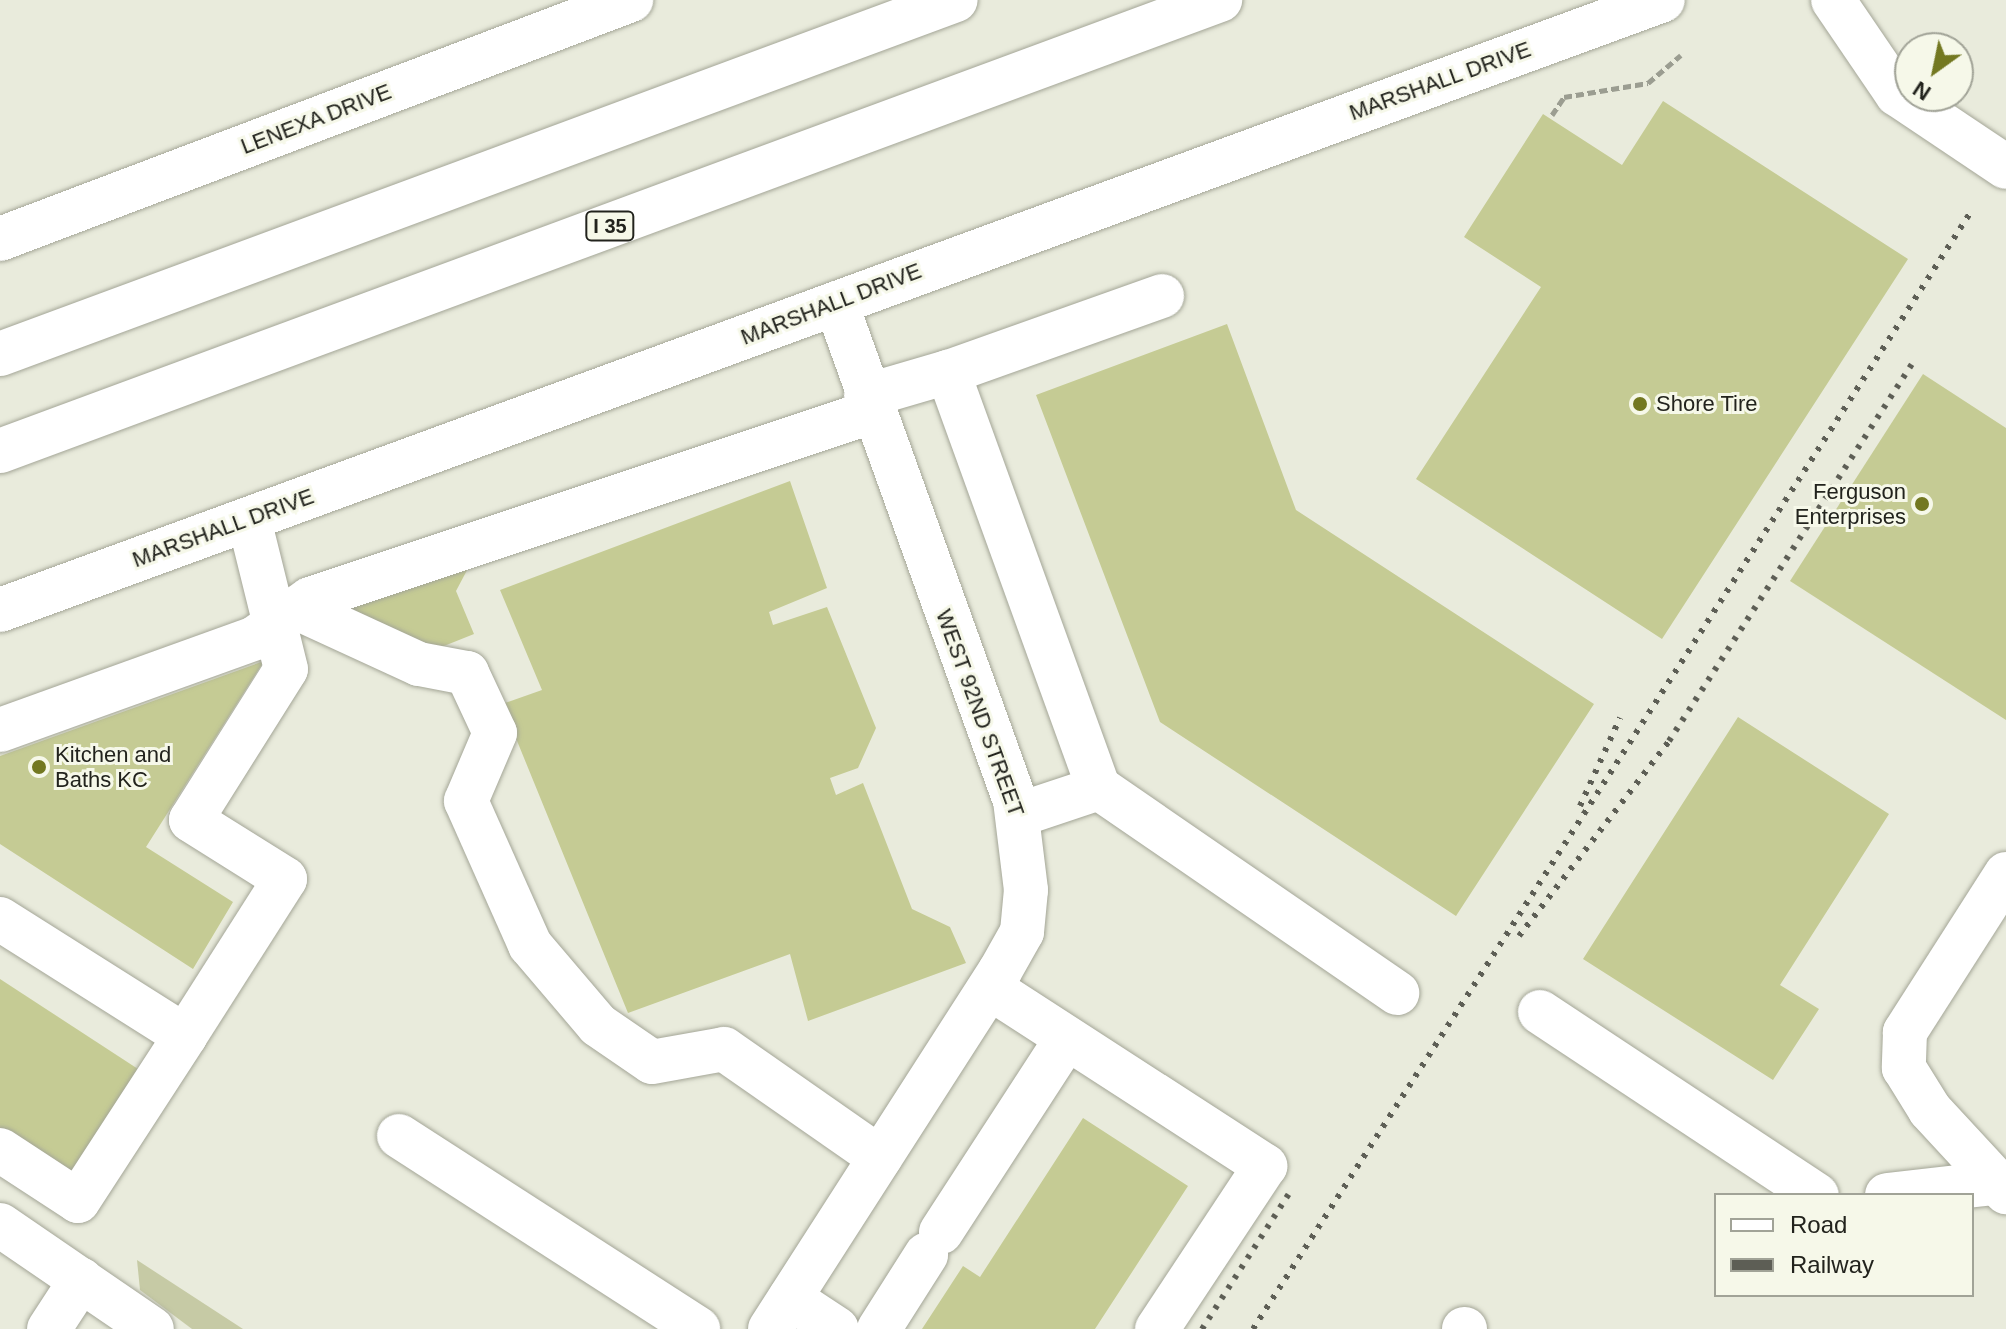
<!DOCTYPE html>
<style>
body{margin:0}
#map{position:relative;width:2006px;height:1329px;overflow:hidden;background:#e9ebdc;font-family:Arial,sans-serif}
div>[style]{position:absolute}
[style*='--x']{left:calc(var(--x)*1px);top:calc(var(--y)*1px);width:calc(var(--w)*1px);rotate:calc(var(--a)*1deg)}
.green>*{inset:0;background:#c6caa5}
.building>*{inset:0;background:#c5cb94}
.path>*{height:5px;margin-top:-2.5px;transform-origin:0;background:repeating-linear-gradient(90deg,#9b9d91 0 8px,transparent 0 12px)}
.roads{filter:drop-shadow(0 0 2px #a4a697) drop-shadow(0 0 2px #a4a697)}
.minor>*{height:44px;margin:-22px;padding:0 22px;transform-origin:22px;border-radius:22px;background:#fff}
.highway>*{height:44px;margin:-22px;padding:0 22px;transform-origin:22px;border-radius:22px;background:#fff}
.rail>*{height:6px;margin-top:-3px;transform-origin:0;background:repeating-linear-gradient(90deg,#5d5e55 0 4px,transparent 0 12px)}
.dots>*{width:22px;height:22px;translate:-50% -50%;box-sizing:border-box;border:4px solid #f6f8e9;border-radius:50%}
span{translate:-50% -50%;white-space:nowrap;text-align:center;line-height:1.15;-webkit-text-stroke:6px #f6f8e9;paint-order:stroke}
.shield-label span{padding:2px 6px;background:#f6f8e9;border:2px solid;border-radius:6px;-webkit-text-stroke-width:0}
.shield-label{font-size:20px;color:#22231d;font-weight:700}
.street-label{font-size:22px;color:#22231d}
.poi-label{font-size:22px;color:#22231d}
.left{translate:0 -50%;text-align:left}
.right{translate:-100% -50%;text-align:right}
.legend{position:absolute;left:1714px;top:1193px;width:260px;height:104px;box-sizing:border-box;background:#f6f8e9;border:2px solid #a1a397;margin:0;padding:10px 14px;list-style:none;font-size:24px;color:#22231d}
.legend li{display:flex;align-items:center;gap:16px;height:40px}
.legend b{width:40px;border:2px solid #a1a397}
.north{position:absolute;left:1894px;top:32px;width:80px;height:80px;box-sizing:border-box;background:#f6f8e9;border:2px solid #a1a397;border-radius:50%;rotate:213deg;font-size:22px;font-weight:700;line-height:32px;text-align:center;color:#22231d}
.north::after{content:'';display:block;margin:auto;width:28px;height:36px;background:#737821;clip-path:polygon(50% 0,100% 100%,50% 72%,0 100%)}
</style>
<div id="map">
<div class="green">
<i style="clip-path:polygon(137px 1260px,243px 1329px,192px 1329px,140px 1290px)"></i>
</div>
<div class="building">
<i style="clip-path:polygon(1663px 101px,1908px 259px,1662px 639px,1416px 479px,1541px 287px,1464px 237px,1543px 114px,1622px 165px)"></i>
<i style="clip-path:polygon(1227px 324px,1296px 510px,1594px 704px,1456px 916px,1160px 722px,1036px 395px)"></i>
<i style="clip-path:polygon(1923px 374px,2006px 428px,2006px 720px,1790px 581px)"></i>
<i style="clip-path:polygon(790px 481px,827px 588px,769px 612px,773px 625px,827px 607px,876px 728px,858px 768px,830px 778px,836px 795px,863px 783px,912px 909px,950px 927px,966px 963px,808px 1021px,790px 954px,628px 1013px,502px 704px,542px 690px,500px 590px)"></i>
<i style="clip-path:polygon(474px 557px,456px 591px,474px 634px,429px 652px,332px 609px)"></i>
<i style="clip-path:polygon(264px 661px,146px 847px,233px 902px,193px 969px,0 844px,0 756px)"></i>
<i style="clip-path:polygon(1738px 717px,1889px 814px,1780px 985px,1819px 1009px,1773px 1080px,1583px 959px)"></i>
<i style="clip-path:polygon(0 979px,138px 1069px,69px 1176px,0 1131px)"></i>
<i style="clip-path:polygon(1083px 1118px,1188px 1186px,1095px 1329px,922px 1329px,963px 1266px,980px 1277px)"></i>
</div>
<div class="path">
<i style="--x:1552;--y:115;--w:22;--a:-56"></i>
<i style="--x:1564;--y:97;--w:85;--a:-9.5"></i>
<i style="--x:1648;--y:83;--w:43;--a:-40.3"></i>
</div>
<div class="roads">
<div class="minor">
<i style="--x:1833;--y:0;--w:114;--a:55.8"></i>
<i style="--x:1897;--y:94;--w:131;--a:33.8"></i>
<i style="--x:0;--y:239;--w:675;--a:-20.74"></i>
<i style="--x:1162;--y:296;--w:227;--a:160.4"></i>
<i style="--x:948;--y:372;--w:443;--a:70.1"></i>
<i style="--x:1099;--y:788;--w:362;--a:34.5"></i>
<i style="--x:866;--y:396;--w:85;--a:-16.3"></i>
<i style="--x:297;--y:608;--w:134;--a:24.7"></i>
<i style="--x:419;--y:664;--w:49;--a:10.6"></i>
<i style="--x:467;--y:673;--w:66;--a:65"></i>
<i style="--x:495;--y:733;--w:74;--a:113.1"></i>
<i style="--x:466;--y:801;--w:158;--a:66"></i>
<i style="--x:530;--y:945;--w:105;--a:49.6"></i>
<i style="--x:598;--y:1025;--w:65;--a:34.4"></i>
<i style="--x:652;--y:1062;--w:73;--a:-10.2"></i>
<i style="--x:724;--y:1049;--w:190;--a:34.9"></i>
<i style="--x:0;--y:610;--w:1771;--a:-20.14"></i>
<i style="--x:0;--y:730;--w:271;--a:-19.8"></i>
<i style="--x:255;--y:638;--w:67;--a:-35.3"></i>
<i style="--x:310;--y:599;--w:591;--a:-18.43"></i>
<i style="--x:1018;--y:815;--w:85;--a:-18.4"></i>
<i style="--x:2006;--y:874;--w:188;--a:122.6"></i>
<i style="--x:1905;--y:1032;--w:36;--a:92"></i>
<i style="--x:1904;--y:1068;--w:49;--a:58.2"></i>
<i style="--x:1930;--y:1110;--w:112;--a:47.2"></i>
<i style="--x:0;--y:919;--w:219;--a:32.3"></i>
<i style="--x:185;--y:1036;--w:186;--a:-57.5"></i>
<i style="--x:285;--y:879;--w:111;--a:-147.9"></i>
<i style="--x:191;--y:820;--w:178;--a:-57.8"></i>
<i style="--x:286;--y:669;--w:154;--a:-103.9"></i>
<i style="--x:990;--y:988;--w:328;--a:32.9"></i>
<i style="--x:1265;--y:1166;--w:196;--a:123.5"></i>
<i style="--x:1540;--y:1012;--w:332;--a:33.5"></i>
<i style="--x:399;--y:1136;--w:356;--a:32.8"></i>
<i style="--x:0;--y:1150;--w:93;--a:33.2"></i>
<i style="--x:78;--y:1201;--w:197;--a:-57"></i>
<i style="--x:1887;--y:1195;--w:108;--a:-6.4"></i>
<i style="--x:0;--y:1225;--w:184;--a:34.4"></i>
<i style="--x:941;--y:1232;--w:231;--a:-57"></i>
<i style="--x:790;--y:1298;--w:56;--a:33.4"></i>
<i style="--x:49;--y:1329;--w:59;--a:-56.9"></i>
<i style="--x:770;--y:1329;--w:426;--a:-57.3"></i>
<i style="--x:1000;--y:971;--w:45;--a:-60.6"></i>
<i style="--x:1022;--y:932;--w:42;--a:-84.6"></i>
<i style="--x:1026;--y:890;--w:90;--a:-97"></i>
<i style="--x:1015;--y:801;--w:529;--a:-109.77"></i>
<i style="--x:879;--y:1329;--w:88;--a:-57.6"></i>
<i style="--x:1464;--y:1329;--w:1;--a:0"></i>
</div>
<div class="highway">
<i style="--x:0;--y:354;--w:1019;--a:-20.32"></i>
<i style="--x:0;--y:451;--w:1301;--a:-20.29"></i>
</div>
</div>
<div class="rail">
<i style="--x:1580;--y:806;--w:97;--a:-65.6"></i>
<i style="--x:1519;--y:936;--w:246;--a:-52.4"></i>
<i style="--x:1669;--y:741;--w:454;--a:-57.2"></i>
<i style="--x:1202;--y:1329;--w:166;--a:-57.3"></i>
<i style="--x:1253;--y:1329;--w:1330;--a:-57.28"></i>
</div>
<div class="dots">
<i style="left:1640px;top:404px;background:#737821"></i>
<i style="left:1922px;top:504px;background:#737821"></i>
<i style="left:39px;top:767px;background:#737821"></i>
</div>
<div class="shield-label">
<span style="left:610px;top:226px">I 35</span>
</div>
<div class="street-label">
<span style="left:1440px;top:81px;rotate:-20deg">MARSHALL DRIVE</span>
<span style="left:316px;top:119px;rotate:-21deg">LENEXA DRIVE</span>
<span style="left:831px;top:304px;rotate:-21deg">MARSHALL DRIVE</span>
<span style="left:223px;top:528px;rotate:-20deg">MARSHALL DRIVE</span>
<span style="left:980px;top:713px;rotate:70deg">WEST 92ND STREET</span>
</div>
<div class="poi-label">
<span class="left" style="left:1656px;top:404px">Shore Tire</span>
<span class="right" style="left:1906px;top:504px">Ferguson<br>Enterprises</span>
<span class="left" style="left:55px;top:767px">Kitchen and<br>Baths KC</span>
</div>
<ul class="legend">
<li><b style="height:10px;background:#fff"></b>Road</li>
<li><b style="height:10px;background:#5d5e55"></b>Railway</li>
</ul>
<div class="north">N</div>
</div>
